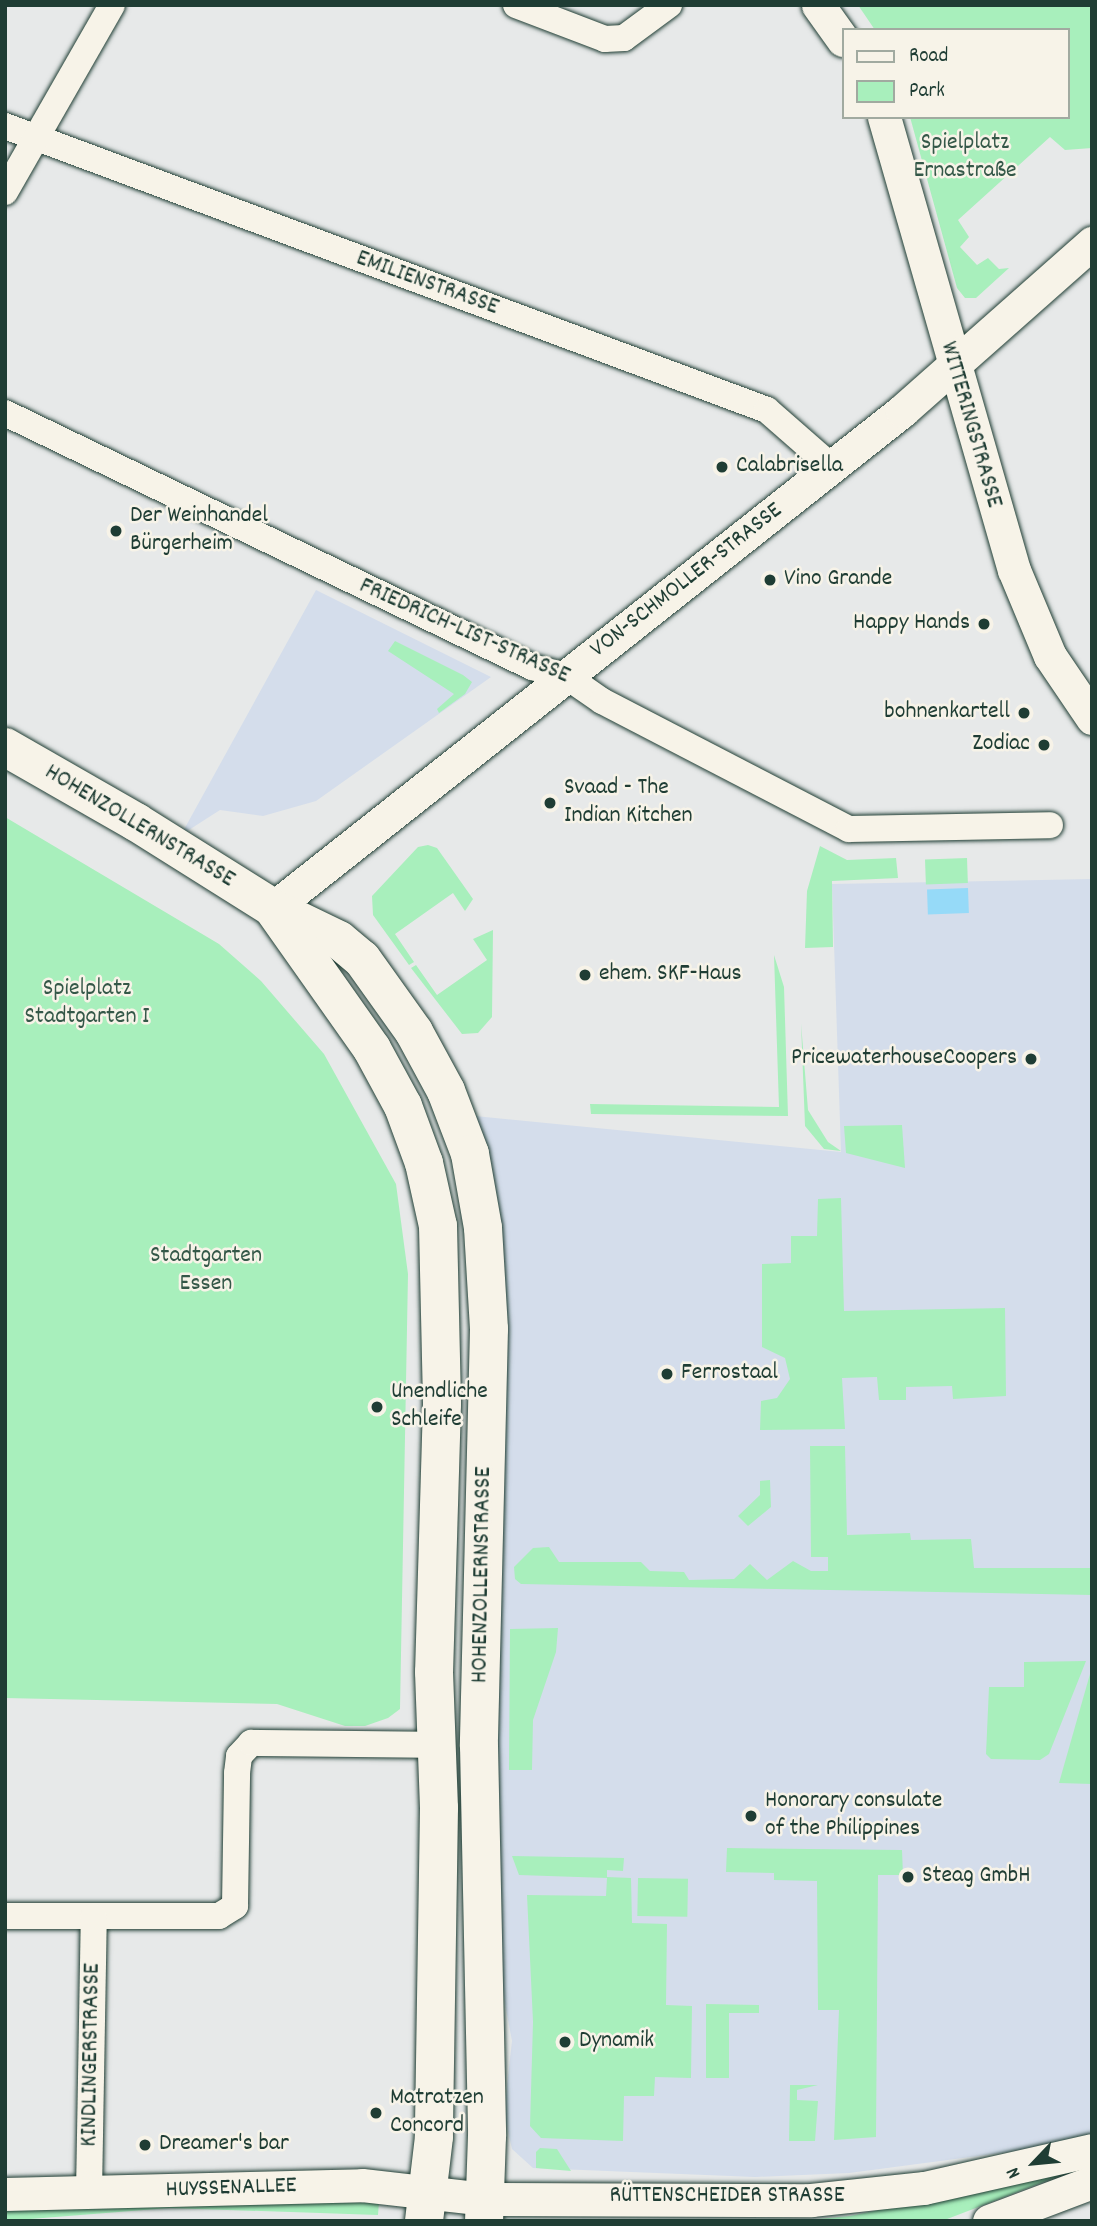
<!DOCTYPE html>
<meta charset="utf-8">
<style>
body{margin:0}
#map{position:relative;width:1097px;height:2226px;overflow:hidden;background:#e7e9e9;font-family:Dekko,sans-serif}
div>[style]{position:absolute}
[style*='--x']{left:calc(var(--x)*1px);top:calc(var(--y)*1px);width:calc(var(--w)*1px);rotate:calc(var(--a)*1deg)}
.built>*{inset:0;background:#d4ddeb}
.green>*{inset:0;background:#a8efbc;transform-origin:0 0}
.water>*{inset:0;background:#96daf8;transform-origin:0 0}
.roads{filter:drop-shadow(0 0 2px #1f3d34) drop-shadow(0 0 2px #1f3d34)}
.minor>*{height:26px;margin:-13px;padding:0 13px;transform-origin:13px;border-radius:13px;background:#f7f3e8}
.tertiary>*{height:33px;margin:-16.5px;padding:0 16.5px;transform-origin:16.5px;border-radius:16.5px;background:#f7f3e8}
.secondary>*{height:38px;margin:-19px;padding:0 19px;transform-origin:19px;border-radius:19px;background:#f7f3e8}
.dots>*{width:19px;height:19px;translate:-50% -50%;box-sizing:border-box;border:4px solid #f7f3e8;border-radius:50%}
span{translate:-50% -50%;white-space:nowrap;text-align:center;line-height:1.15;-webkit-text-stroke:5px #f7f3e8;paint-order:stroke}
.park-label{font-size:24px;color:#345848}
.street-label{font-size:24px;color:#1f3d34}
.poi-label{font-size:24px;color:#1f3d34}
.left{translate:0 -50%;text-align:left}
.right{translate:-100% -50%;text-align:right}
.frame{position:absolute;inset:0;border:7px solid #1f3d34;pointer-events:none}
.legend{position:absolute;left:842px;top:28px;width:228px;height:91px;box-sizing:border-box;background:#f7f3e8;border:2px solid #a1aaa0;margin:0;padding:9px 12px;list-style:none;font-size:21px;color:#1f3d34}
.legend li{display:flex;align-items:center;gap:14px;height:35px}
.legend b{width:35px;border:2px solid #a1aaa0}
.north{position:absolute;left:999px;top:2128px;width:70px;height:70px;-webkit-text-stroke:5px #f7f3e8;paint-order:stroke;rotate:244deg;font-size:19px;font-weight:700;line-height:28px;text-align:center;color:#1f3d34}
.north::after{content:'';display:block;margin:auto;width:24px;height:32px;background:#1f3d34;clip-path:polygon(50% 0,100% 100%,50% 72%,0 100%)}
</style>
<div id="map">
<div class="built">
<i style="clip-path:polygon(316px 590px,491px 677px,316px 801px,263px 816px,220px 810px,181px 835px)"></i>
<i style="clip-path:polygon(1092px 879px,1092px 2141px,849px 2173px,755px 2177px,533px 2168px,512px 2149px,504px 2113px,512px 2041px,487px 1908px,465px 1115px,841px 1152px,832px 884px)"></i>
</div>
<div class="green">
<i style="clip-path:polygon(858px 5px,1092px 5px,1092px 148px,1065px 150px,1050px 137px,958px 220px,969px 237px,960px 247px,977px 265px,988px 258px,999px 269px,1009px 268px,976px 298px,965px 298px,957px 288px,910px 117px,1067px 117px,1067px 30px,875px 30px)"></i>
<i style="clip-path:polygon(395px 641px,463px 675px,472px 682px,465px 694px,439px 713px,437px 709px,454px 694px,388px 651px)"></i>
<i style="clip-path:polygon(5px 817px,219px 944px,261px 981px,324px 1054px,396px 1184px,408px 1274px,400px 1709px,388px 1718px,365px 1726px,345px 1726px,277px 1704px,5px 1698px)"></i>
<i style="clip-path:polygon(428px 845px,437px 848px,473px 899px,465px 911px,453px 893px,395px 934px,414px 962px,409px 965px,373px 915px,372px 896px,418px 847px)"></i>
<i style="clip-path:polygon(820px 846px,847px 860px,896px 858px,898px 878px,832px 881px,833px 947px,805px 948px,807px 891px)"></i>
<i style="left:967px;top:858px;width:25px;height:42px;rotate:88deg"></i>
<i style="clip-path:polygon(493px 930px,492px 1017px,478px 1033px,462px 1034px,411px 968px,416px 965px,437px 995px,487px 960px,473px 939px)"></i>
<i style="clip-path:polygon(774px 955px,784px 987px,788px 1116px,591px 1114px,590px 1104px,779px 1107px)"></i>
<i style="clip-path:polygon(801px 1023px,808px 1110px,828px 1142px,841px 1151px,824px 1149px,805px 1126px)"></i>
<i style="clip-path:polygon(902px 1125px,905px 1168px,846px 1153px,844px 1126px)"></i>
<i style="clip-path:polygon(841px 1198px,844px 1311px,1005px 1308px,1006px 1396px,953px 1399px,952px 1386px,906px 1387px,906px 1400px,879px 1400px,877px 1377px,842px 1378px,845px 1429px,760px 1430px,761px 1401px,777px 1398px,790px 1379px,785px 1358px,762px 1347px,762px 1264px,791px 1263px,791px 1236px,817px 1236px,818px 1199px)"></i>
<i style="clip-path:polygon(810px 1446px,845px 1446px,847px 1535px,910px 1533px,911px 1540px,971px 1539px,974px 1568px,1092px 1568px,1092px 1595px,521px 1584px,515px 1579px,514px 1567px,533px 1548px,549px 1547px,559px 1562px,641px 1562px,650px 1571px,684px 1572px,689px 1580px,734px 1579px,750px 1564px,767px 1580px,793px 1561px,811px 1571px,828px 1571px,828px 1557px,811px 1557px)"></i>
<i style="clip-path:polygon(770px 1480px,771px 1507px,748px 1526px,738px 1516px,760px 1495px,760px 1481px)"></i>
<i style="clip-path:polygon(558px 1628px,556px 1652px,533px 1720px,532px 1770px,509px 1770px,510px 1629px)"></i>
<i style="clip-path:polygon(1086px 1661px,1049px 1754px,1040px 1760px,991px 1759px,986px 1754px,989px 1687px,1024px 1687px,1024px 1662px)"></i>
<i style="clip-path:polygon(1092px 1667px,1092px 1784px,1059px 1783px)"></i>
<i style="clip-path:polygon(727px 1848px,902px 1850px,903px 1875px,878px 1875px,876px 2137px,834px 2140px,839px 2010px,818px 2010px,817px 1881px,774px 1880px,774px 1873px,726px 1872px)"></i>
<i style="clip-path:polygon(512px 1856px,624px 1858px,623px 1871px,607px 1870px,607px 1877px,631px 1878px,632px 1923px,667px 1924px,666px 2005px,692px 2006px,691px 2078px,655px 2077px,654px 2096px,624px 2096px,623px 2141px,541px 2138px,530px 2126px,533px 2022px,527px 1895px,606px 1896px,607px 1878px,519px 1875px)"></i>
<i style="left:638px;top:1878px;width:50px;height:38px;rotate:1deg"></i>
<i style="clip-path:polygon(706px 2004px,759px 2005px,759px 2013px,729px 2013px,729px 2078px,706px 2078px)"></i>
<i style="clip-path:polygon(790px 2085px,818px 2085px,797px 2090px,797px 2100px,818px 2101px,815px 2141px,789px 2141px)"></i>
<i style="clip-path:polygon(540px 2148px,557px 2149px,571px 2171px,536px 2168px,536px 2152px)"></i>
<i style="clip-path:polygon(1077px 2169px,942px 2221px,796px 2221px,850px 2216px)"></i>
<i style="clip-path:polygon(379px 2202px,378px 2215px,169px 2208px,5px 2221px,5px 2211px,47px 2208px)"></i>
</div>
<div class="water">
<i style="left:968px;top:888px;width:25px;height:41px;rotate:88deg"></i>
</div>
<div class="roads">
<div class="minor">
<i style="--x:516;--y:5;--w:95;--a:20.9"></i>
<i style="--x:605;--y:39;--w:19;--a:-3"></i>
<i style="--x:624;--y:38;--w:56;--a:-36.3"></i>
<i style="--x:5;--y:126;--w:813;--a:20.44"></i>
<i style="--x:767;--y:410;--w:86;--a:41.2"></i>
<i style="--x:5;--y:192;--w:215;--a:-60.2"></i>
<i style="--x:5;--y:413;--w:585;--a:25.73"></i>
<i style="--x:532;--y:667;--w:35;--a:15"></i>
<i style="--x:566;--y:676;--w:44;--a:34.8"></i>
<i style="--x:602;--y:701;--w:278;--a:27.4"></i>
<i style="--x:849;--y:829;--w:201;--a:-1.1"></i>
<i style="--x:5;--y:1916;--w:214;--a:0"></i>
<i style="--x:219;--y:1916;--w:19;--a:-32"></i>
<i style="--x:235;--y:1906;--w:133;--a:-89.1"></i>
<i style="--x:237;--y:1773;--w:17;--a:-83"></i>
<i style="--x:239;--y:1756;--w:18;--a:-47"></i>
<i style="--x:251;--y:1743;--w:186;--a:0.6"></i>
<i style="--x:89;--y:2193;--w:276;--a:-89"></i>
</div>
<div class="tertiary">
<i style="--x:818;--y:5;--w:43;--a:54.5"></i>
<i style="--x:884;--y:117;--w:471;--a:74"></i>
<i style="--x:1014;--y:570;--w:93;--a:67.3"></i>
<i style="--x:1050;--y:656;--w:75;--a:55.9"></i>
<i style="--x:273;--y:908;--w:802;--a:-38.31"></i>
<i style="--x:902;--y:411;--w:254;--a:-41.5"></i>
<i style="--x:5;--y:2194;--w:357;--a:-1.4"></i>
<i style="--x:362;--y:2185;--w:123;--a:6.5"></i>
<i style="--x:484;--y:2199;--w:327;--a:0.2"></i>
<i style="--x:811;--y:2200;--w:114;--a:-6.1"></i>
<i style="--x:924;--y:2188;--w:172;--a:-12.7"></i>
<i style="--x:989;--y:2221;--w:110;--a:-20.7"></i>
</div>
<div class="secondary">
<i style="--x:5;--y:747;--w:151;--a:29.8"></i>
<i style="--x:136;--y:822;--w:162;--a:32.1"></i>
<i style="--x:273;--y:908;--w:73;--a:25.9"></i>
<i style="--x:339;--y:940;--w:30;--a:40"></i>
<i style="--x:362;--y:959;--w:90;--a:54.5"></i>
<i style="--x:414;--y:1032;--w:67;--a:61.5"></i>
<i style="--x:446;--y:1091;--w:67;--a:69.1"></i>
<i style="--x:470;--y:1154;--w:75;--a:80"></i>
<i style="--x:483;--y:1228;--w:101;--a:86.6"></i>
<i style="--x:489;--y:1329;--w:417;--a:91.4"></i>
<i style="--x:479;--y:1746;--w:390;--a:88.8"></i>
<i style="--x:487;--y:2136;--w:85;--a:92"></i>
<i style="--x:274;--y:910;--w:170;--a:54.8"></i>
<i style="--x:372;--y:1049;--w:65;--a:61.5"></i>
<i style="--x:403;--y:1106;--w:61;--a:69.8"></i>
<i style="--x:424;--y:1163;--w:65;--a:77.5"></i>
<i style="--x:438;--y:1226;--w:178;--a:88.7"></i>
<i style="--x:442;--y:1404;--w:268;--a:91.7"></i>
<i style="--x:434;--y:1672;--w:136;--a:87.9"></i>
<i style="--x:439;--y:1808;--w:329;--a:90.9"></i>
<i style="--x:434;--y:2137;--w:85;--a:96.8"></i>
</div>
</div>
<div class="dots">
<i style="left:722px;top:467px;background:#1f3d34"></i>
<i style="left:116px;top:531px;background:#1f3d34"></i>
<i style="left:770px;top:580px;background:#1f3d34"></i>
<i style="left:984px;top:624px;background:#1f3d34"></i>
<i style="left:1024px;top:713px;background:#1f3d34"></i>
<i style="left:1044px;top:745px;background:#1f3d34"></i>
<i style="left:550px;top:803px;background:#1f3d34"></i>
<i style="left:585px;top:975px;background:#1f3d34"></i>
<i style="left:1031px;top:1059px;background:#1f3d34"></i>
<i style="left:667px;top:1374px;background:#1f3d34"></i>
<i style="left:377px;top:1407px;background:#1f3d34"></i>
<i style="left:751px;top:1816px;background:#1f3d34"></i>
<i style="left:908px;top:1877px;background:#1f3d34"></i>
<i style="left:565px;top:2042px;background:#1f3d34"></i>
<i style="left:376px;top:2113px;background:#1f3d34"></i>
<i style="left:145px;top:2145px;background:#1f3d34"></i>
</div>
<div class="park-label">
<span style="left:965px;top:158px">Spielplatz<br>Ernastraße</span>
<span style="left:87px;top:1004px">Spielplatz<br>Stadtgarten I</span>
<span style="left:206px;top:1271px">Stadtgarten<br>Essen</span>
</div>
<div class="street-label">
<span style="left:427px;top:284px;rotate:20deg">EMILIENSTRASSE</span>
<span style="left:970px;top:425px;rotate:74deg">WITTERINGSTRASSE</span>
<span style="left:687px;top:581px;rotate:-38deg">VON-SCHMOLLER-STRASSE</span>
<span style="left:464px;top:632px;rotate:24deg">FRIEDRICH-LIST-STRASSE</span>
<span style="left:139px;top:827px;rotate:31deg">HOHENZOLLERNSTRASSE</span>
<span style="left:483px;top:1575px;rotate:-89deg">HOHENZOLLERNSTRASSE</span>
<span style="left:92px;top:2055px;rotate:-89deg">KINDLINGERSTRASSE</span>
<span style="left:231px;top:2189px;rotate:-2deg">HUYSSENALLEE</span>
<span style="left:727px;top:2197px">RÜTTENSCHEIDER STRASSE</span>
</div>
<div class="poi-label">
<span class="left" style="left:736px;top:467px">Calabrisella</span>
<span class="left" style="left:130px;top:531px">Der Weinhandel<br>Bürgerheim</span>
<span class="left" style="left:784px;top:580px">Vino Grande</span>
<span class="right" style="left:970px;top:624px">Happy Hands</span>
<span class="right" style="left:1010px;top:713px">bohnenkartell</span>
<span class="right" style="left:1030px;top:745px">Zodiac</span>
<span class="left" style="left:564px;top:803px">Svaad - The<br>Indian Kitchen</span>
<span class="left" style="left:599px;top:975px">ehem. SKF-Haus</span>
<span class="right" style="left:1017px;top:1059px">PricewaterhouseCoopers</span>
<span class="left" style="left:681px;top:1374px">Ferrostaal</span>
<span class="left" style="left:391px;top:1407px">Unendliche<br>Schleife</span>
<span class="left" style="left:765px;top:1816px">Honorary consulate<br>of the Philippines</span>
<span class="left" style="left:922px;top:1877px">Steag GmbH</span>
<span class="left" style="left:579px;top:2042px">Dynamik</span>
<span class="left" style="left:390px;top:2113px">Matratzen<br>Concord</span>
<span class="left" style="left:159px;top:2145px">Dreamer's bar</span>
</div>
<div class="frame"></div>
<ul class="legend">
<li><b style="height:9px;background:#f7f3e8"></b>Road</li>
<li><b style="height:19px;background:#a8efbc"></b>Park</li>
</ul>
<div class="north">N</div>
</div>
